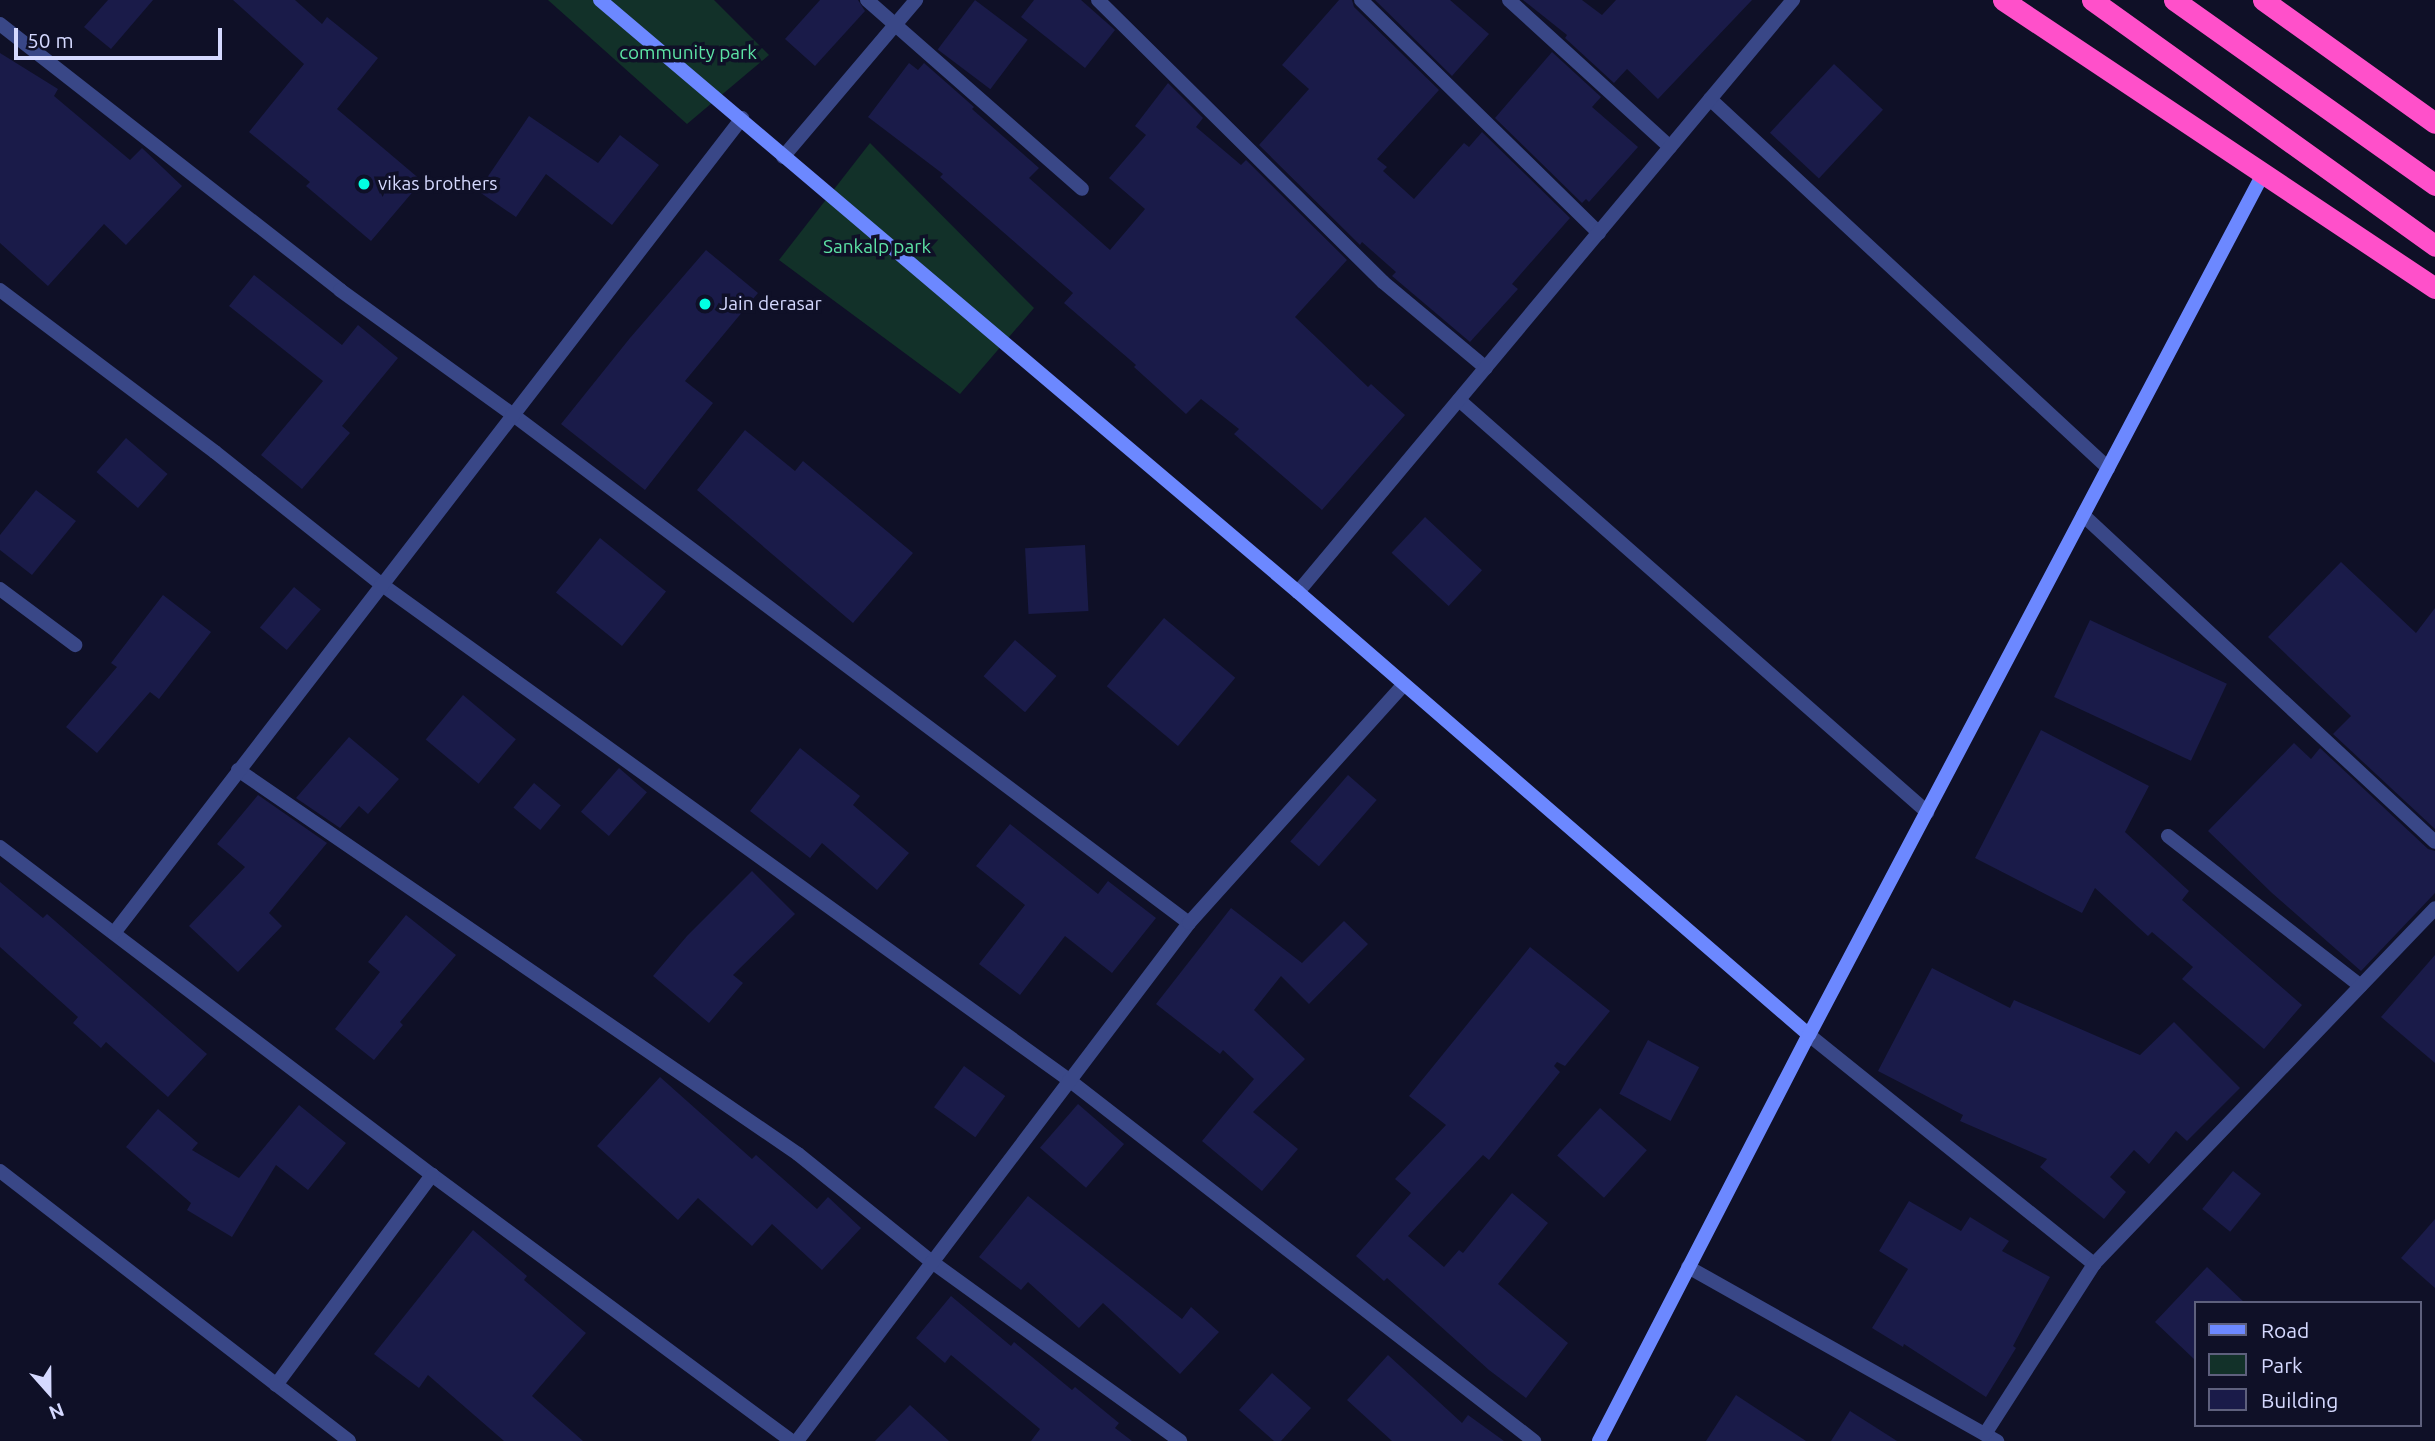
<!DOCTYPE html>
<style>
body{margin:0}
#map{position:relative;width:2435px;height:1441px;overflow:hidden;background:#0f1027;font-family:Ubuntu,sans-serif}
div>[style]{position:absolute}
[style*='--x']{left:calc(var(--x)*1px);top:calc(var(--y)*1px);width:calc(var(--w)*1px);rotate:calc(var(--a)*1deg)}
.green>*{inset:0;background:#123129}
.building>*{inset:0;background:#1a1b49;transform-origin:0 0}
.street>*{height:14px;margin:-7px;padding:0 7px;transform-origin:7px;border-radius:7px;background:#394787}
.secondary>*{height:14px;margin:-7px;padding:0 7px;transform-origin:7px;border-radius:7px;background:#6c88ff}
.highway>*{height:21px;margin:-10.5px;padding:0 10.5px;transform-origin:10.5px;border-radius:10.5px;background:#ff50ca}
.dots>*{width:19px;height:19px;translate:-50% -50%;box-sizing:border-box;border:4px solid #0f1027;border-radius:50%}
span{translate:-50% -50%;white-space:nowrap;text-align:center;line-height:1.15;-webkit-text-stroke:7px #0f1027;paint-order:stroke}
.park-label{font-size:19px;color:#5de3a5}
.poi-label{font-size:19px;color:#d5d9ff}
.left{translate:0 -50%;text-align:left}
.legend{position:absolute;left:2194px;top:1301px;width:228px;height:126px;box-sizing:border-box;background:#0f1027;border:2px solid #5e607d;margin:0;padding:9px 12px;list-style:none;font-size:21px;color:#d5d9ff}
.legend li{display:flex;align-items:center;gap:14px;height:35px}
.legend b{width:35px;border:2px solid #5e607d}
.north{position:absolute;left:14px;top:1357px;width:70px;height:70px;-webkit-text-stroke:5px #0f1027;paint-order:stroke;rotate:159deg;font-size:19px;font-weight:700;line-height:28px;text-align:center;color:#d5d9ff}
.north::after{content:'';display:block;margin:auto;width:24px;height:32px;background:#d5d9ff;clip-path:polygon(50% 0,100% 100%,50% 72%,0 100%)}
.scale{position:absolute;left:14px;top:28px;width:208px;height:32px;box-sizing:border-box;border:4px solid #d5d9ff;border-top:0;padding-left:9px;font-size:21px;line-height:24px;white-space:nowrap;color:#d5d9ff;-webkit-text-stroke:5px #0f1027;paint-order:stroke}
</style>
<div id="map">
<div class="green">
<i style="clip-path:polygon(548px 0,714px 0,769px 55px,687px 124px)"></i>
<i style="clip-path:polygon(870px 143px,1034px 308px,960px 394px,779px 260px)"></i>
</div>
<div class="building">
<i style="clip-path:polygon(108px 0,153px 0,111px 49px,84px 27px)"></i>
<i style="clip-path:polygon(233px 0,295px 0,322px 24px,327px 17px,378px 58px,337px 109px,422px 181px,371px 241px,306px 186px,310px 182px,249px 132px,304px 64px)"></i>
<i style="clip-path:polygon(820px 0,858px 0,865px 11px,815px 66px,785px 39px)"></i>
<i style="left:975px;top:0;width:66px;height:62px;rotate:37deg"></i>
<i style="clip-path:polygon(1034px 0,1081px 0,1115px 30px,1085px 68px,1021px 17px)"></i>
<i style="clip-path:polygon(1339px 0,1352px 0,1354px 7px,1439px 90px,1377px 159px,1387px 167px,1383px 171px,1414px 199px,1464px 143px,1469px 147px,1482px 132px,1570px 218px,1512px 284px,1518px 289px,1470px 342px,1392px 276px,1396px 272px,1362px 242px,1360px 245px,1259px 145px,1309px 89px,1282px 65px)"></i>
<i style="clip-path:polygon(1375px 0,1450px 0,1489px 34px,1452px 76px)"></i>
<i style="clip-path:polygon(1523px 0,1582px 0,1602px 15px,1616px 0,1752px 0,1658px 99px,1627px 69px,1614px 83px,1565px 38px,1567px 35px)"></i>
<i style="clip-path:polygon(1552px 52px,1601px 97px,1592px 107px,1638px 147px,1589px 202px,1586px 199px,1582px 203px,1495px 118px)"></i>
<i style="clip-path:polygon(0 53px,58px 89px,54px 96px,130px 160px,142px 148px,182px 186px,126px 245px,104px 224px,48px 286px,0 243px)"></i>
<i style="clip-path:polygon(909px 63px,918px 70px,924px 63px,974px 107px,972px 109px,1039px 168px,1029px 178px,1110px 250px,1145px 209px,1109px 178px,1146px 135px,1135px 126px,1168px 83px,1203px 118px,1196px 127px,1241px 165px,1246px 160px,1347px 260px,1295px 317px,1368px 387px,1371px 384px,1405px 415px,1322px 510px,1234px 434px,1239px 429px,1201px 399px,1186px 414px,1134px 367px,1136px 365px,1064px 303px,1073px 293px,940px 177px,943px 174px,868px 117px)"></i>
<i style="left:1834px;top:64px;width:67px;height:94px;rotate:43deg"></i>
<i style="clip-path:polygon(529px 116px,598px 163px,620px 135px,659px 165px,612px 225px,546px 174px,516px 217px,478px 191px)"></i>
<i style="clip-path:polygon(706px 250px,758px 293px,685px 381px,713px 403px,645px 490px,561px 424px,630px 338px)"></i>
<i style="clip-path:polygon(254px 275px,342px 345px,358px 325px,398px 358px,342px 426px,350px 433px,302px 489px,261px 455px,323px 381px,229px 306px)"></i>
<i style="clip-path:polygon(745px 430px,795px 471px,803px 461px,913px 553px,853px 623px,697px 490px)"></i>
<i style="left:126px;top:438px;width:55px;height:45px;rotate:41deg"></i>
<i style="clip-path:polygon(36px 490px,76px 521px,32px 575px,0 550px,0 535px)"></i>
<i style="left:1425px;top:517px;width:78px;height:49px;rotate:43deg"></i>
<i style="left:600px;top:538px;width:85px;height:70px;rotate:39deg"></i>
<i style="left:1085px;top:545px;width:66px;height:60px;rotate:87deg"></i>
<i style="clip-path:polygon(2341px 562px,2416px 633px,2435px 608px,2435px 829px,2333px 734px,2351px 716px,2268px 637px)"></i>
<i style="left:294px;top:587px;width:35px;height:53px;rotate:40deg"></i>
<i style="clip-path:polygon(163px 595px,211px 632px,159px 699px,150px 692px,97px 753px,66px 727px,117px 667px,111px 663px)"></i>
<i style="left:1164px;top:618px;width:93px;height:89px;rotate:40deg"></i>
<i style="left:2090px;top:620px;width:151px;height:85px;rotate:25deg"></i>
<i style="left:1015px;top:640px;width:55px;height:48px;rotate:41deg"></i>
<i style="left:463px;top:695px;width:69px;height:58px;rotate:40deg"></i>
<i style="clip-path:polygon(2041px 730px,2149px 786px,2125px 832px,2189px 891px,2182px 900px,2302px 1005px,2264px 1049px,2182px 979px,2193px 967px,2152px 932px,2148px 936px,2095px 888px,2082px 913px,1975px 858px)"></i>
<i style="clip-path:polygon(349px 737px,399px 779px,368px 814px,359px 806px,340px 828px,296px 798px)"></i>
<i style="clip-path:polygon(2294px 743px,2311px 759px,2320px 748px,2428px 849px,2435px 851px,2435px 893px,2361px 971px,2272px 893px,2208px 831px)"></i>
<i style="clip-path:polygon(800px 748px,860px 796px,853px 805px,909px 853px,877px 890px,822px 843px,810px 858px,750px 811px)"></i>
<i style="left:619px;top:768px;width:37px;height:58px;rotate:41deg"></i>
<i style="left:1348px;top:775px;width:38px;height:88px;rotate:41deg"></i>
<i style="left:534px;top:783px;width:35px;height:32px;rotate:40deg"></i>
<i style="clip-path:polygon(258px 795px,327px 843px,269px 913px,282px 926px,238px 972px,189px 926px,245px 867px,217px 844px)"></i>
<i style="clip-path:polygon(1010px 824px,1098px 894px,1108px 881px,1156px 918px,1112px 973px,1065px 936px,1020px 995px,979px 964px,1025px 905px,976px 866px)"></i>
<i style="clip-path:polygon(752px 871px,795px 914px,733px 975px,743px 983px,709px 1023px,653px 976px,687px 936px)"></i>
<i style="clip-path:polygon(0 882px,43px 918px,47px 914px,207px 1054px,168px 1097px,106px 1042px,101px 1048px,73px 1023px,78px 1017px,0 947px)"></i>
<i style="clip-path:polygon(1231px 908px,1302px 963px,1344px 921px,1368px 944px,1309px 1004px,1281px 976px,1254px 1010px,1305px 1059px,1253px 1112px,1298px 1149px,1262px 1191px,1202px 1141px,1254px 1079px,1223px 1050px,1220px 1054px,1156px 1004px)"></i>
<i style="clip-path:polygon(406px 915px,456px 955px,400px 1022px,403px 1025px,374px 1060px,335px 1029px,380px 972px,368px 962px)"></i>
<i style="clip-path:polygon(1530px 947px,1610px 1011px,1565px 1066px,1557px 1062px,1554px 1066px,1560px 1072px,1489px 1160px,1483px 1155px,1408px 1236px,1444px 1267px,1459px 1250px,1463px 1253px,1512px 1193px,1548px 1223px,1498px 1284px,1568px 1343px,1526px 1398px,1489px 1370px,1387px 1278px,1384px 1281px,1356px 1256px,1411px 1193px,1395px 1179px,1446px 1125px,1409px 1096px)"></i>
<i style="clip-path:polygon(2435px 955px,2435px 1063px,2381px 1017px)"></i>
<i style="clip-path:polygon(1932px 968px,2010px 1008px,2014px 1000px,2140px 1055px,2174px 1022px,2240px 1088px,2187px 1141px,2176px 1131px,2149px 1164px,2134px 1150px,2110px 1177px,2126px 1192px,2104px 1219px,2040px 1167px,2047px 1159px,1960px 1121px,1963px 1115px,1878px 1071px)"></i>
<i style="left:1648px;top:1040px;width:58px;height:61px;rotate:28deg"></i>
<i style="left:964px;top:1066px;width:51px;height:51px;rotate:36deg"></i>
<i style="clip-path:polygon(660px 1077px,752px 1159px,756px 1155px,817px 1209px,828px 1197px,861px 1228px,822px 1270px,772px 1224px,752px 1246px,698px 1198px,678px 1220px,597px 1146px)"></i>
<i style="left:1078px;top:1104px;width:61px;height:58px;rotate:41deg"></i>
<i style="clip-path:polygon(299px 1105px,346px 1143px,308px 1190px,276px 1165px,232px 1237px,187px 1210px,191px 1203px,126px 1147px,158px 1109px,198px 1143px,192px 1150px,239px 1178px)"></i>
<i style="left:1600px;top:1108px;width:63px;height:64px;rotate:42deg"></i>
<i style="left:2233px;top:1171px;width:36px;height:49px;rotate:39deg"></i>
<i style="clip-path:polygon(1028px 1196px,1182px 1319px,1191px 1307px,1219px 1332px,1180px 1374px,1103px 1303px,1079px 1328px,1028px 1282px,1021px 1290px,979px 1257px)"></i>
<i style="clip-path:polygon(1909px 1201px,1961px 1231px,1970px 1217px,2009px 1241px,2002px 1251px,2050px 1277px,2013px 1346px,2016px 1348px,1986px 1397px,1904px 1344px,1903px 1347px,1872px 1328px,1908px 1269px,1879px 1251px)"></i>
<i style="clip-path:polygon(2435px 1219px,2435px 1288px,2401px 1258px)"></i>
<i style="clip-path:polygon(473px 1230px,527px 1276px,524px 1280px,586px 1333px,532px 1396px,583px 1441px,504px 1441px,428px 1375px,419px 1388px,374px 1354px)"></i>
<i style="clip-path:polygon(2207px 1267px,2245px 1303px,2195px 1303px,2195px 1360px,2155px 1322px)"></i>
<i style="clip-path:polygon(951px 1296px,1011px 1346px,1014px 1342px,1072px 1390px,1075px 1387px,1119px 1423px,1115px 1428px,1132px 1441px,1031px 1441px,1040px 1429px,951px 1355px,945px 1363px,916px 1338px)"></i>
<i style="clip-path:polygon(1388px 1355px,1462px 1423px,1468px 1415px,1504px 1441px,1392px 1441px,1347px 1400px)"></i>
<i style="clip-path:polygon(1272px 1373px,1311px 1408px,1281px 1441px,1274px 1441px,1239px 1410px)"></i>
<i style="clip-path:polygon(1736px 1395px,1806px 1441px,1706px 1441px)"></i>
<i style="clip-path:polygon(910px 1405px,949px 1441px,875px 1441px)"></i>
<i style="clip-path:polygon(1850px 1411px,1897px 1441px,1831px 1441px)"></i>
</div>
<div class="street">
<i style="--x:867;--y:0;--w:286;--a:41.3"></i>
<i style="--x:1098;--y:0;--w:401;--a:44.7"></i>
<i style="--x:1383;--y:282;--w:134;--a:39.9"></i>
<i style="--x:1361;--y:0;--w:333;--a:44.4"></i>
<i style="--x:1509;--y:0;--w:218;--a:42.4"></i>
<i style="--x:0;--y:24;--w:432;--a:38"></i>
<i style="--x:340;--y:290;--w:212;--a:35.8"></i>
<i style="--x:512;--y:414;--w:847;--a:36.94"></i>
<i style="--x:1710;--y:99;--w:543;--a:42.83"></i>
<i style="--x:783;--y:157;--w:206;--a:-49.7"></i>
<i style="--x:0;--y:290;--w:269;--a:37"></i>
<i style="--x:215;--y:452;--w:212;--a:38.5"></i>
<i style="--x:381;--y:584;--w:848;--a:35.79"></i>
<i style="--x:1069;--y:1080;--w:589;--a:37.82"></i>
<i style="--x:1459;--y:400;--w:624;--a:41.36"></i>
<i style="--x:2083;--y:515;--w:480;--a:42.9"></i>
<i style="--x:0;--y:589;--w:94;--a:36.7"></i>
<i style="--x:1298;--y:592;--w:772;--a:-50.1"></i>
<i style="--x:238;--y:770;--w:679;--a:34.44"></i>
<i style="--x:798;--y:1154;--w:172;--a:38.9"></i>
<i style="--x:932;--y:1262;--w:306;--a:35.8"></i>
<i style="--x:2168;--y:836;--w:244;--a:37.9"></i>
<i style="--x:0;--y:847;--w:542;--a:37.21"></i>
<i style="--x:432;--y:1175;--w:448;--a:36.5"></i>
<i style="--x:114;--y:933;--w:1029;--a:-52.38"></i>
<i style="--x:1809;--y:1035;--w:366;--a:38.8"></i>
<i style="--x:2094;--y:1264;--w:493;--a:-46.2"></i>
<i style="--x:0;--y:1171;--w:441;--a:37.7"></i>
<i style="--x:1688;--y:1267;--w:355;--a:29.4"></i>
<i style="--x:276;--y:1385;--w:262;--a:-53.4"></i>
<i style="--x:1985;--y:1434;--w:202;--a:-57.3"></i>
<i style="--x:797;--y:1441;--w:650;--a:-52.88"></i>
<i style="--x:1189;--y:923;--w:321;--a:-48"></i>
</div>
<div class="secondary">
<i style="--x:600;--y:0;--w:915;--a:40.3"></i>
<i style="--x:1298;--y:592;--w:676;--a:40.92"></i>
<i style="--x:1599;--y:1441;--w:457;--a:-62.7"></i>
<i style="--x:1809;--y:1035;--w:976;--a:-62.2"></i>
</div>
<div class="highway">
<i style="--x:2003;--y:0;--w:519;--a:33.69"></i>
<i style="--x:2092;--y:0;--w:422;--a:35.6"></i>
<i style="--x:2174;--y:0;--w:320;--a:35.3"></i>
<i style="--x:2263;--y:0;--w:211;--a:35.6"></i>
</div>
<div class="dots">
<i style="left:364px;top:184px;background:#01ffe2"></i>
<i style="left:705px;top:304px;background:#01ffe2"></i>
</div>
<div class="park-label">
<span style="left:688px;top:53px">community park</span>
<span style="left:877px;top:247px">Sankalp park</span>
</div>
<div class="poi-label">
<span class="left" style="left:378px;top:184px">vikas brothers</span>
<span class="left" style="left:719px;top:304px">Jain derasar</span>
</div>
<ul class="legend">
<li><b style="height:9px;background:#6c88ff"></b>Road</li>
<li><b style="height:19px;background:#123129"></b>Park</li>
<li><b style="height:19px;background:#1a1b49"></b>Building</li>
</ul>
<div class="north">N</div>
<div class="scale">50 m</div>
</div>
